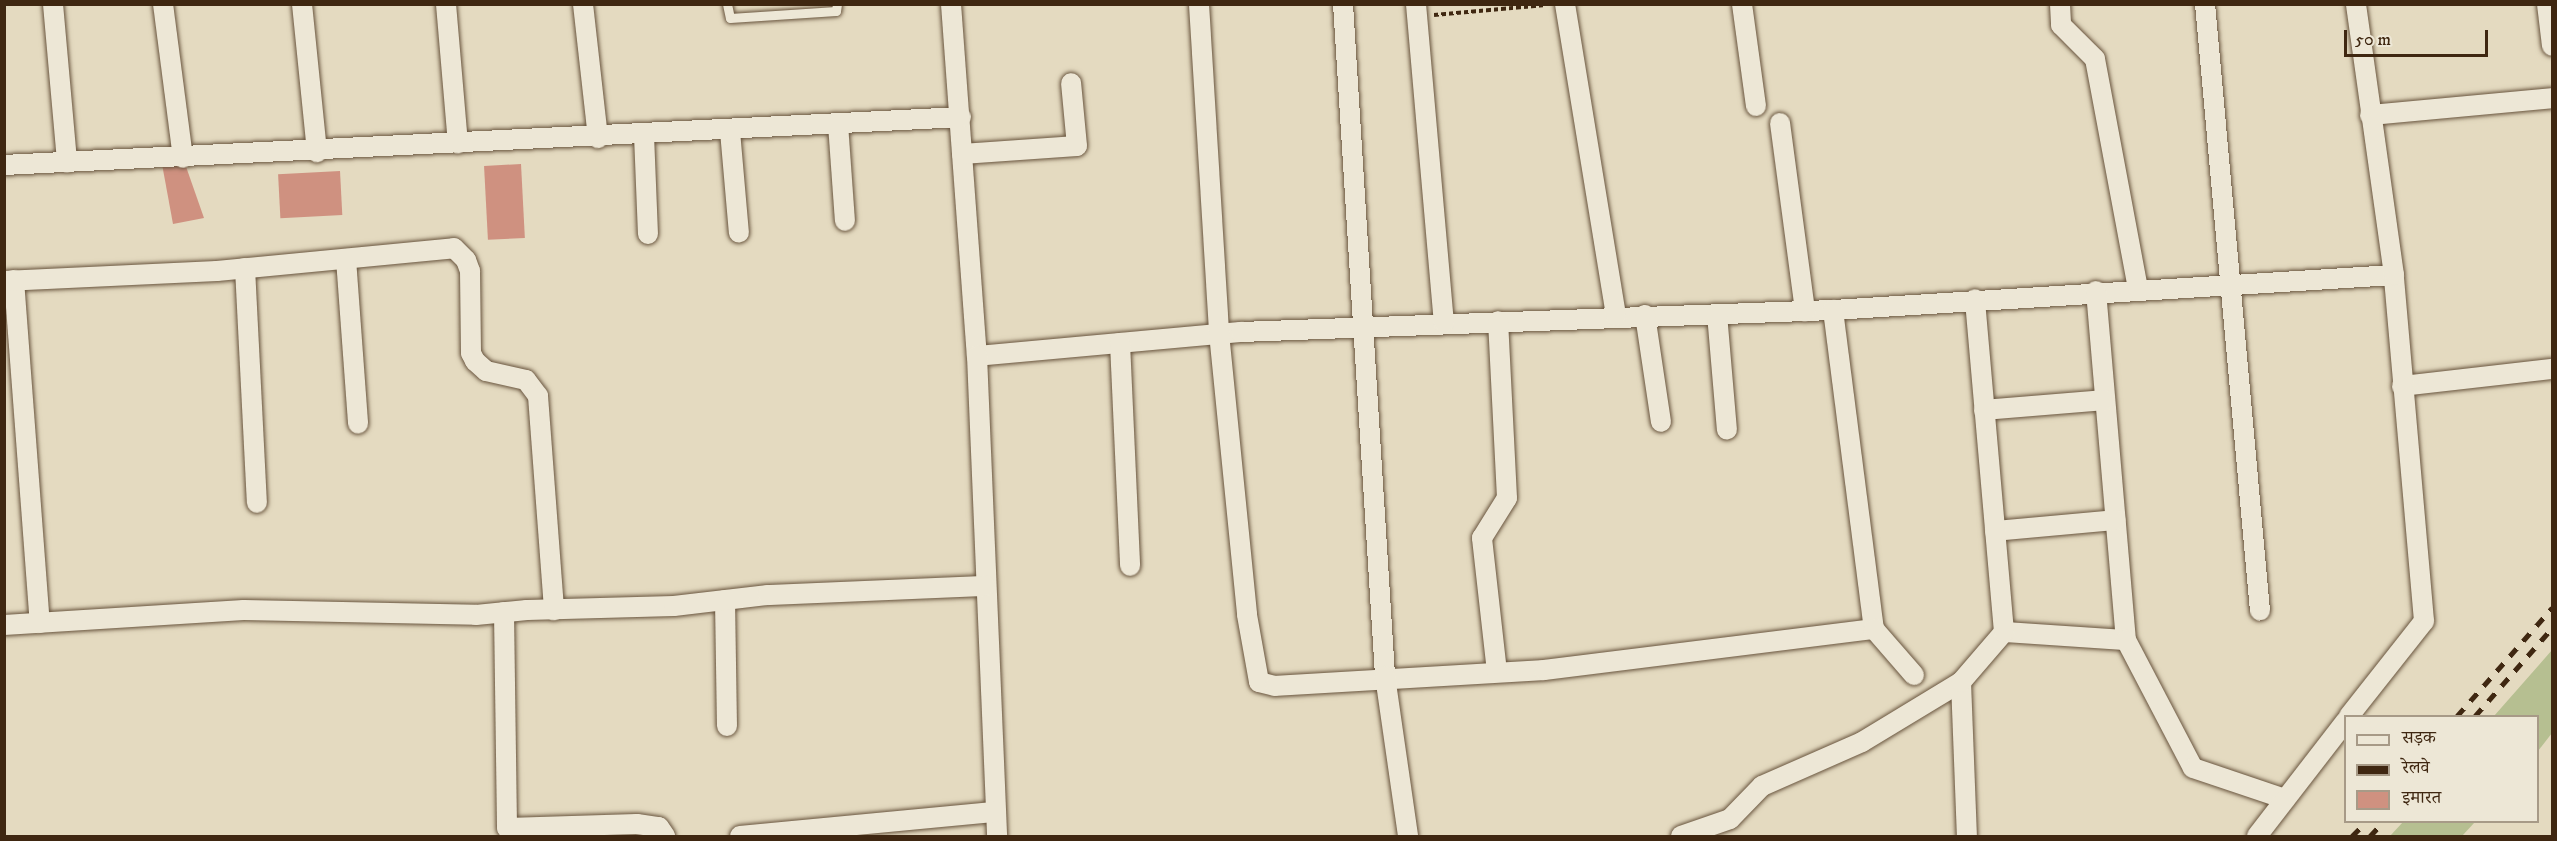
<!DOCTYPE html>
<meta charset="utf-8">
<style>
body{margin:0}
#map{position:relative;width:2557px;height:841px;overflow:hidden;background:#e4dac0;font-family:"IM FELL DW Pica","Noto Serif Devanagari",serif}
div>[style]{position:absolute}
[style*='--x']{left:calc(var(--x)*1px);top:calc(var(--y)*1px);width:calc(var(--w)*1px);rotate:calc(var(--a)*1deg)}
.green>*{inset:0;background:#b6bf91}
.building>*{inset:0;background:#cf9180;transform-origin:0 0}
.path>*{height:4px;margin-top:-2px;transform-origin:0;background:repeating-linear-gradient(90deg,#3f2711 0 4.5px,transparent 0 7.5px)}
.roads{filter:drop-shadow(0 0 2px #68543d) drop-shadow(0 0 2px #68543d)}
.service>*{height:9px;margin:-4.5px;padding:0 4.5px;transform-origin:4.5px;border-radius:4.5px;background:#ede7d6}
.minor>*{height:20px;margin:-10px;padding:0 10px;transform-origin:10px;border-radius:10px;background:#ede7d6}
.rail>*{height:4.5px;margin-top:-2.25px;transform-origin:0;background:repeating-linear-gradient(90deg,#3f2711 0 10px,transparent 0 20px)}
span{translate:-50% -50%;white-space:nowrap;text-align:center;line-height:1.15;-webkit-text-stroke:4.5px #ede7d6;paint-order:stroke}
.frame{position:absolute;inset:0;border:6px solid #3f2711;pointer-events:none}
.legend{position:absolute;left:2344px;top:715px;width:195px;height:108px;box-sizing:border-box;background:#ede7d6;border:2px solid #a79a87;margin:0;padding:8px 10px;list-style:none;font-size:18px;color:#3f2711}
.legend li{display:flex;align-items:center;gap:12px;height:30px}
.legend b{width:30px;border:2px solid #a79a87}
.scale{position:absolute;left:2344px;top:30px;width:144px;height:27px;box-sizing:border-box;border:3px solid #3f2711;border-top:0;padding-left:8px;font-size:18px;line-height:21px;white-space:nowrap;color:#3f2711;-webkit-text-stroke:4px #ede7d6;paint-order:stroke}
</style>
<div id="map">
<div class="green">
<i style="clip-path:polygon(2552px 650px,2552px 733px,2538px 751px,2538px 716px,2494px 716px)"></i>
<i style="clip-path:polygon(2403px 822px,2475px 822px,2462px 836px,2390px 836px)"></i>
</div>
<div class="building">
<i style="clip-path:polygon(183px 158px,204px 218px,173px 224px,162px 164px)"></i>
<i style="left:521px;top:164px;width:74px;height:37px;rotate:87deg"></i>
<i style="left:340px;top:171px;width:44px;height:62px;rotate:87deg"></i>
</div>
<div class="path">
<i style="--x:1434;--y:15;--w:112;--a:-5.1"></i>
</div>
<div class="roads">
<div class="service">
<i style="--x:727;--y:4;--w:14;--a:78"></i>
<i style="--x:730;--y:18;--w:106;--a:-3.8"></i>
<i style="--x:836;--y:11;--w:7;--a:-82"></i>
</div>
<div class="minor">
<i style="--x:53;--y:4;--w:159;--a:84.9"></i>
<i style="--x:163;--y:4;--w:155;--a:82.6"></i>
<i style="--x:302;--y:4;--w:149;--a:84.2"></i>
<i style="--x:446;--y:4;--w:140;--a:85.1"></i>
<i style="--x:583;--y:4;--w:135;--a:83.6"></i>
<i style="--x:951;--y:4;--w:353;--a:85.8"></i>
<i style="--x:977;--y:356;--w:265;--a:-5.2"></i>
<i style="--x:1241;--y:332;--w:592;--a:-2.13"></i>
<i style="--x:1833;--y:310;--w:562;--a:-3.57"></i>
<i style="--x:1199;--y:4;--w:330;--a:86.5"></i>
<i style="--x:1219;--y:333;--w:283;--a:84.3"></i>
<i style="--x:1247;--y:615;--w:68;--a:79.8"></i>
<i style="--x:1259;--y:682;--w:16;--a:14"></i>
<i style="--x:1275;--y:686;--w:269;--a:-3.4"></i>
<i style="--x:1544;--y:670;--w:333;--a:-7.1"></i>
<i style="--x:1343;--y:4;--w:673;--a:86.42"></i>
<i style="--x:1385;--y:676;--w:162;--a:81.8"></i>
<i style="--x:1416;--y:4;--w:320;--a:85"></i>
<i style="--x:1565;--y:4;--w:316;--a:80.7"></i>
<i style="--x:1742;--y:4;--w:103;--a:82.2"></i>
<i style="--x:2060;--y:4;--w:21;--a:87"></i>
<i style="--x:2061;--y:25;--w:48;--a:45"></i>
<i style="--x:2095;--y:59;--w:234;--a:79.4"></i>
<i style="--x:2205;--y:4;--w:609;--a:84.82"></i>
<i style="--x:2547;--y:4;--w:42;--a:83.2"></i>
<i style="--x:2370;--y:115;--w:183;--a:-5.3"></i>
<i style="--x:1780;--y:123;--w:190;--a:82.4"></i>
<i style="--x:838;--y:124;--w:97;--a:85.9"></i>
<i style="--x:730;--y:131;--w:102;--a:85"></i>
<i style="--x:644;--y:135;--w:99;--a:87.7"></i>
<i style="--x:962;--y:154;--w:115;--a:-4"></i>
<i style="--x:1077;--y:146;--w:63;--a:-95.4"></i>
<i style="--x:4;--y:165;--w:958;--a:-2.87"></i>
<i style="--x:346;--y:259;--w:165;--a:85.8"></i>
<i style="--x:245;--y:268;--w:235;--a:87.1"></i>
<i style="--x:14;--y:280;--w:344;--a:85.7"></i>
<i style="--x:4;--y:281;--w:213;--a:-2.7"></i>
<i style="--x:217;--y:271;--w:238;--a:-5.5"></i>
<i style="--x:454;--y:248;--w:17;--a:45"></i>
<i style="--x:466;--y:260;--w:12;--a:70"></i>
<i style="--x:470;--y:271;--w:82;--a:89.3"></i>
<i style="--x:471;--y:353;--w:9;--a:63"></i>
<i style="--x:475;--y:361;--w:15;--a:42"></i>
<i style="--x:486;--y:371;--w:41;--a:12.7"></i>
<i style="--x:526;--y:380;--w:20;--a:53"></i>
<i style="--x:538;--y:396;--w:215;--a:85.7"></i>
<i style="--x:2096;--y:291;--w:350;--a:85.1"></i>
<i style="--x:1833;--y:310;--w:322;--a:82.7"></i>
<i style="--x:1874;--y:629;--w:61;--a:49"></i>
<i style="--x:1717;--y:314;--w:116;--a:85.1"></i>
<i style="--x:1645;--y:315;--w:108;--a:81.5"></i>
<i style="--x:1120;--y:343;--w:223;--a:87.4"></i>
<i style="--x:977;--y:356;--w:480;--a:87.6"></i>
<i style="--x:2402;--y:386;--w:151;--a:-6.5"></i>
<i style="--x:1984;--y:410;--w:121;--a:-4.7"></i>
<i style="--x:1995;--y:531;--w:121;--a:-5.2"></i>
<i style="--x:725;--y:600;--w:126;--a:89.1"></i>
<i style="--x:504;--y:612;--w:216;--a:89.2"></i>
<i style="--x:507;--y:828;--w:130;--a:-1.8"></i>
<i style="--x:637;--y:824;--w:22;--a:8"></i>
<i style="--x:659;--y:827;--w:11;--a:56"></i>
<i style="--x:4;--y:625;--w:240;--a:-3.6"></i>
<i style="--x:244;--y:610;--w:232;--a:1.2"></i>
<i style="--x:476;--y:615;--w:51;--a:-5.6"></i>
<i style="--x:527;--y:610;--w:147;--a:-1.6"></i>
<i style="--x:674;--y:606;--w:95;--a:-6.7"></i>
<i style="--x:768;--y:595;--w:217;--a:-2.4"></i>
<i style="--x:2004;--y:632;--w:122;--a:3.8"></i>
<i style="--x:2126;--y:640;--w:144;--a:62.4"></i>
<i style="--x:2193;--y:768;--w:97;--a:18.6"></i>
<i style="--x:1497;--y:672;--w:135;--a:-96.4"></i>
<i style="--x:1482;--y:538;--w:47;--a:-58"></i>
<i style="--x:1507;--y:498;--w:177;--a:-92.9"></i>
<i style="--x:1961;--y:682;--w:154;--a:87.8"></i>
<i style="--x:2349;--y:716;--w:121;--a:-51.7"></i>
<i style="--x:2424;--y:621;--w:347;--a:-95"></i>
<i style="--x:2394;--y:275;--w:274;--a:-98"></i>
<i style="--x:740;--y:836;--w:257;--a:-5.4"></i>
<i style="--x:1681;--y:836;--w:52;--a:-19.1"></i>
<i style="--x:1730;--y:819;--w:46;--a:-45.9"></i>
<i style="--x:1762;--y:786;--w:109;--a:-23.7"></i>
<i style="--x:1862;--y:742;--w:116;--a:-31.2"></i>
<i style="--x:1961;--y:682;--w:66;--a:-49.3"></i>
<i style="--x:2004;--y:632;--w:334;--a:-95"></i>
<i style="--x:2257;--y:836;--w:145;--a:-52.3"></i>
</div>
</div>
<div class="rail">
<i style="--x:2457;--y:716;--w:144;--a:-48.7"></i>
<i style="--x:2475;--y:716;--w:117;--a:-48.8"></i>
<i style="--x:2352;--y:836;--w:20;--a:-45"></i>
<i style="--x:2370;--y:836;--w:19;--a:-47"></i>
</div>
<div class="frame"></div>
<ul class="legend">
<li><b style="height:8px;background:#ede7d6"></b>सड़क</li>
<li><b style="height:8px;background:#3f2711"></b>रेलवे</li>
<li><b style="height:16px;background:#cf9180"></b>इमारत</li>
</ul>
<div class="scale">50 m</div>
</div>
